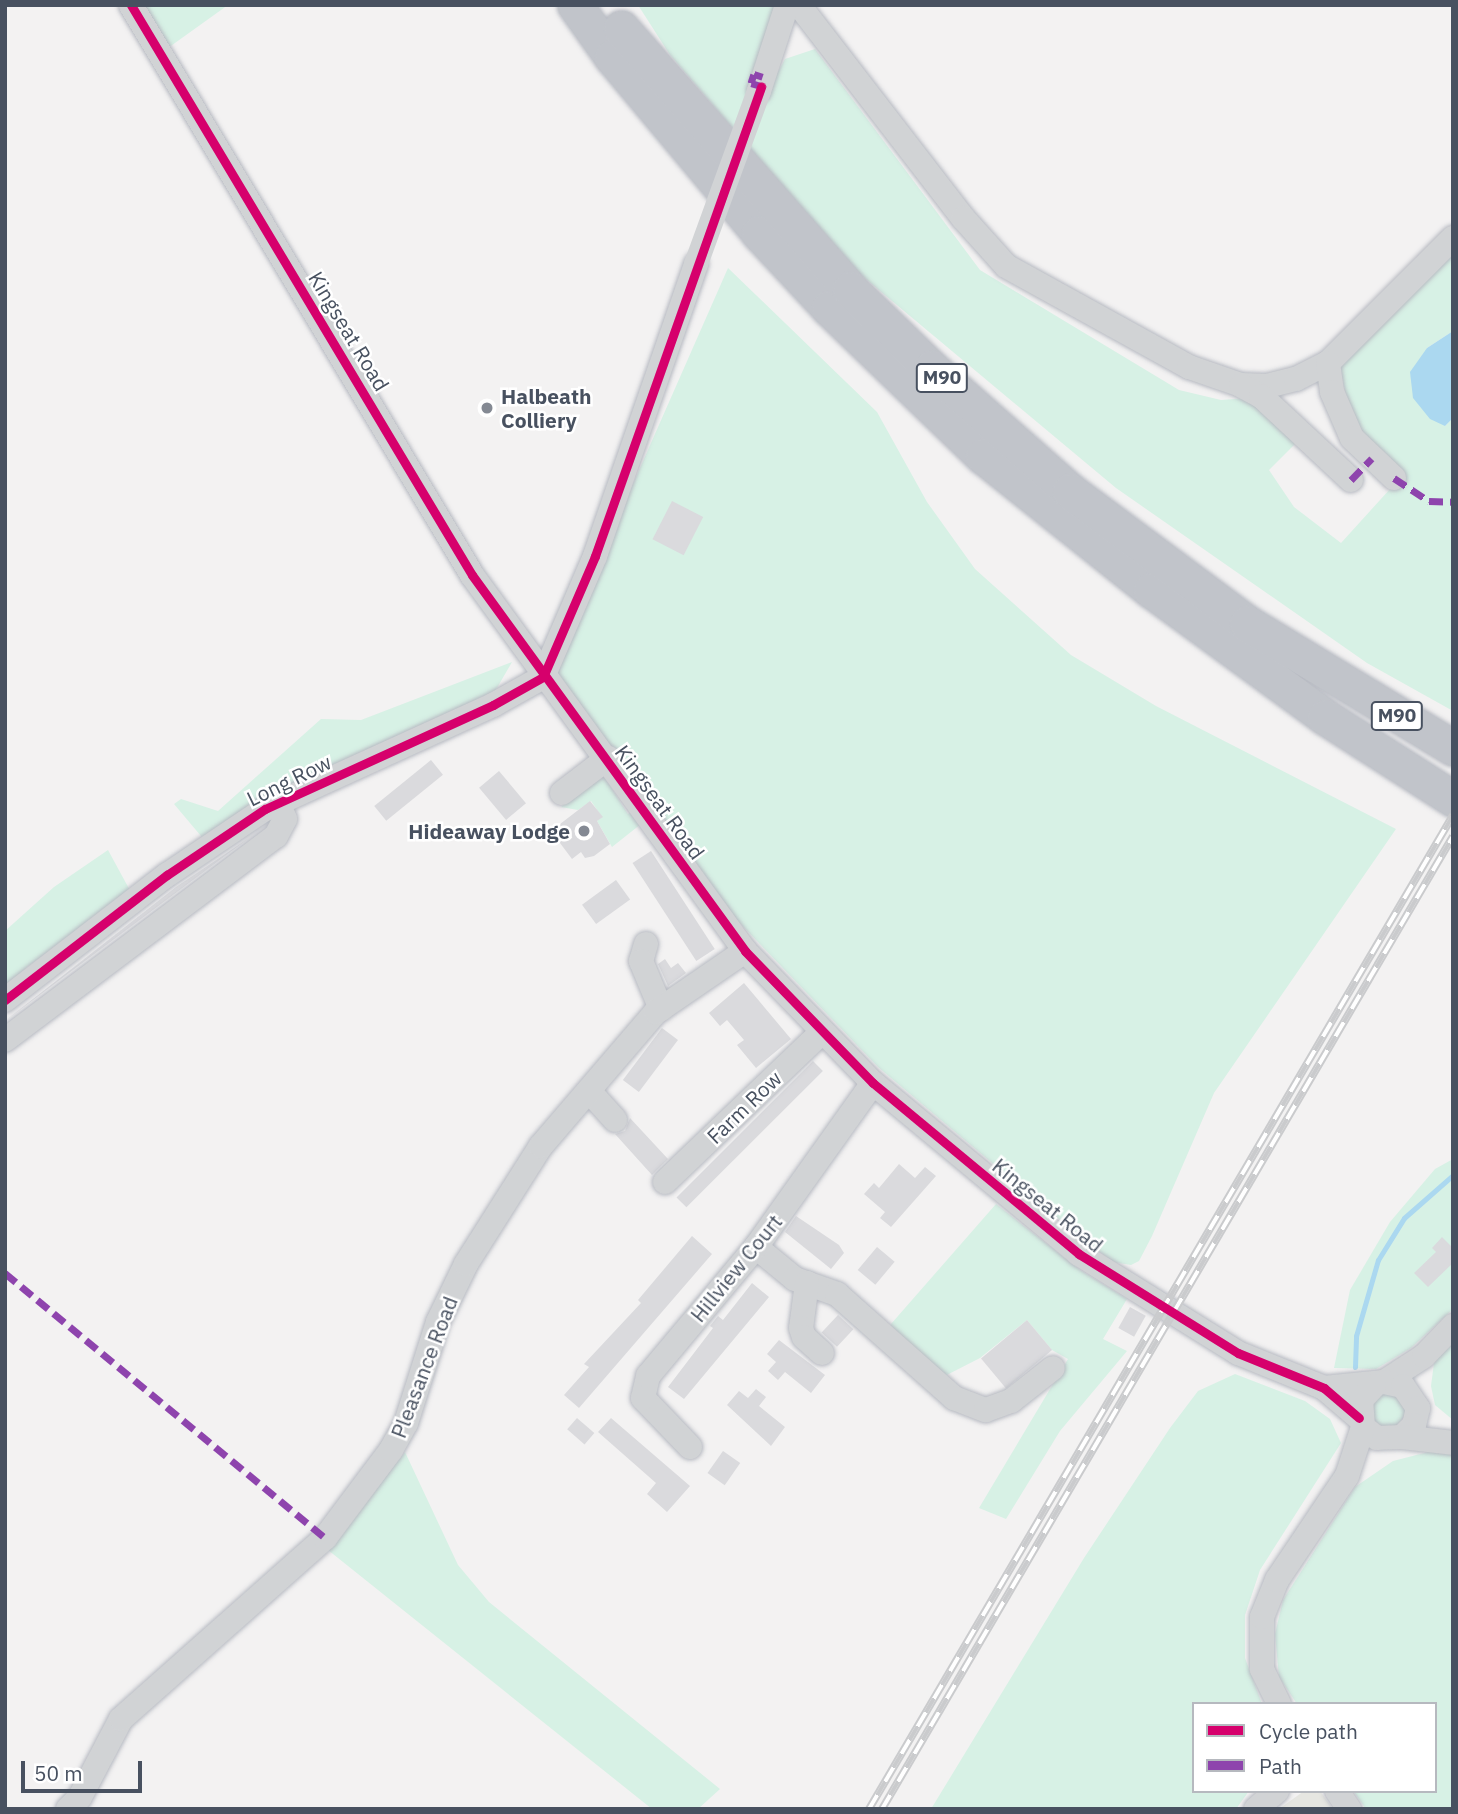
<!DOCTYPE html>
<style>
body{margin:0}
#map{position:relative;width:1458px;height:1814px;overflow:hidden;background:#f3f2f2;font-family:"IBM Plex Sans",sans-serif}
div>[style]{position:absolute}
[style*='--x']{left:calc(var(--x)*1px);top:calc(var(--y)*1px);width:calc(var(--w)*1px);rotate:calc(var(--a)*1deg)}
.commercial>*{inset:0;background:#e6e6e1}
.green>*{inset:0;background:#d7f1e5}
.round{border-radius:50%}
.water>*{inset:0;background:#abd8f0}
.stream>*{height:5px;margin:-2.5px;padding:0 2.5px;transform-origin:2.5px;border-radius:2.5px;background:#abd8f0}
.building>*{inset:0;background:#dadadd;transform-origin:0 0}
.roads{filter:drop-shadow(0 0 2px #b7bac2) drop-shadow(0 0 2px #b7bac2)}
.minor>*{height:24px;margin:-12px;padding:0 12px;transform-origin:12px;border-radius:12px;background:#d1d3d5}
.highway>*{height:35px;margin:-17.5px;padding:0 17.5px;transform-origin:17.5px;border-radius:17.5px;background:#c1c4ca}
.rail>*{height:8px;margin-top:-4px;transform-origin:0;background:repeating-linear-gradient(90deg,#fff 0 16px,#cacbcd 0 32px);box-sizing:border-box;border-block:2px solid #cacbcd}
.minor-bridge>*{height:24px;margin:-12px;padding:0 12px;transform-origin:12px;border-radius:12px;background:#d1d3d5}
.quiet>*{height:7px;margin-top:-3.5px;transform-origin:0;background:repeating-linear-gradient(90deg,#8e44ad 0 14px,transparent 0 21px)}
.cycleway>*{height:9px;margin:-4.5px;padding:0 4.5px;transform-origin:4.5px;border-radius:4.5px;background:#d6006c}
.dots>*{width:19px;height:19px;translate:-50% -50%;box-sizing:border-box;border:4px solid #fff;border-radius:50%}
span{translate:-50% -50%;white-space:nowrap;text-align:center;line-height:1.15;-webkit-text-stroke:5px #fff;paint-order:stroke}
.shield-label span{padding:2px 5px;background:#fff;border:2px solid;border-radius:5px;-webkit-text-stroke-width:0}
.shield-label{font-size:19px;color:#485160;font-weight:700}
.street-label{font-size:21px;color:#485160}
.poi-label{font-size:21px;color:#485160;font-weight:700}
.left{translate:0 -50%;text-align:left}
.right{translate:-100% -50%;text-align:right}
.frame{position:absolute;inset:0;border:7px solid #485160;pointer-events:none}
.legend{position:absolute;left:1192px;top:1702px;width:245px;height:91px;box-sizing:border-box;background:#fff;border:2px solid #b6b9bf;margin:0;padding:9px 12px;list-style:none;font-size:21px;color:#485160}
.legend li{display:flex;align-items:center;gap:14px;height:35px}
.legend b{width:35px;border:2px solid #b6b9bf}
.scale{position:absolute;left:21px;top:1761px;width:121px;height:32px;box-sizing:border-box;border:4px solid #485160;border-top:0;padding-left:9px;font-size:21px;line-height:24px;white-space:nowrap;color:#485160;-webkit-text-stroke:5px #fff;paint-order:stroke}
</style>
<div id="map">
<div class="commercial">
<i style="clip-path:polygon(1304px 1791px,1320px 1791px,1333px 1809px,1279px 1809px)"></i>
</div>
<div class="green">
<i style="clip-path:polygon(131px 5px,228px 5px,161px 53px)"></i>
<i style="clip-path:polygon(638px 5px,776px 5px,734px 130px,670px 55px)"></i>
<i style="clip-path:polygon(815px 49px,980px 270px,1179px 390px,1221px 400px,1249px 398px,1298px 441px,1269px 470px,1294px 507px,1341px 543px,1400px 478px,1353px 430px,1339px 362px,1453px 248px,1453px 331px,1427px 348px,1445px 426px,1453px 418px,1453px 711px,1367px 663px,1116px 488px,849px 265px,749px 148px,770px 86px,785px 59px)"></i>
<i style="clip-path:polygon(728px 268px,877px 412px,927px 502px,975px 569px,1071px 655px,1156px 706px,1396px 829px,1214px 1093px,1152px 1236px,1139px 1261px,1131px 1265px,1113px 1262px,1079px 1236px,878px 1067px,731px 914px,555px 672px,596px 568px)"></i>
<i style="clip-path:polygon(512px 662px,490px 700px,206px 842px,174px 804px,181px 799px,218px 811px,321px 719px,361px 720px)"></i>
<i style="clip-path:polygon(603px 775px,628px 814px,631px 812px,641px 824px,612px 847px,597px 821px,602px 817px,591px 801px,578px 810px,561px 807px)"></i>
<i style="clip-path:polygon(108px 850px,133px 896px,28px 966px,5px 989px,5px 931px,54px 887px)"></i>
<i style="clip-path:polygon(1453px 1159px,1453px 1309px,1411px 1348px,1376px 1369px,1334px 1368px,1350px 1290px,1390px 1222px,1435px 1169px)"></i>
<i style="clip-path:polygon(996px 1204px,1080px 1270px,1127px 1299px,1103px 1339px,1127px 1351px,1060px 1431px,1006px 1519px,979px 1508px,1068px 1359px,1052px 1350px,1027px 1320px,980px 1358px,937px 1380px,884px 1332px)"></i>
<i style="clip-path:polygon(1453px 1341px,1453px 1420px,1435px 1405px,1431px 1386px,1434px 1363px)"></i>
<i style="clip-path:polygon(1235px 1374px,1305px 1401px,1330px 1419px,1341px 1443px,1260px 1570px,1245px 1615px,1245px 1658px,1262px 1704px,1194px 1704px,1194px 1791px,1249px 1791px,1236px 1809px,931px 1809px,1084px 1558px,1170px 1428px,1198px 1391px)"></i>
<i class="round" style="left:1371px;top:1393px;width:34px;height:34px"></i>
<i style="clip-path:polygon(1432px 1451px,1453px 1453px,1453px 1809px,1366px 1809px,1353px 1791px,1435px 1791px,1435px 1704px,1297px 1704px,1279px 1677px,1275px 1634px,1283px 1600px,1355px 1487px,1393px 1461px)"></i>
<i style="clip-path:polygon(405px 1452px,458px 1565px,489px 1602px,720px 1789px,698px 1809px,652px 1809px,328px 1550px)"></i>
</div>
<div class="water">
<i style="clip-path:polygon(1453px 331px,1453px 418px,1445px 426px,1430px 419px,1413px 398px,1410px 372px,1427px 348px)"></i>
</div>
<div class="stream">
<i style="--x:1355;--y:1367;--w:31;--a:-88"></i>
<i style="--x:1356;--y:1336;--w:79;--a:-73.9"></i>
<i style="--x:1378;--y:1260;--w:49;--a:-58.2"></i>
<i style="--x:1404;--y:1218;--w:65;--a:-41.3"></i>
</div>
<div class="building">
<i style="left:672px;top:501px;width:35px;height:43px;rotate:27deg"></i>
<i style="left:431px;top:760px;width:19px;height:73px;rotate:51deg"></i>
<i style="left:499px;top:771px;width:42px;height:26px;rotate:50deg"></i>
<i style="clip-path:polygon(590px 801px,603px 817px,597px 821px,610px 844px,594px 856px,585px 858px,581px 852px,572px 859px,551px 831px)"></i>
<i style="clip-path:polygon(249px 838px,5px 1021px,176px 887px)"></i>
<i style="left:651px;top:851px;width:117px;height:22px;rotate:57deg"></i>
<i style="left:616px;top:880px;width:24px;height:42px;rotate:54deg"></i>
<i style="clip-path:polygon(665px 959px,671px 968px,678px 963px,686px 973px,668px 986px,658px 964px)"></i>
<i style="clip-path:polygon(744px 983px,791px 1039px,756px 1068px,737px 1045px,744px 1040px,727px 1020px,720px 1026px,709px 1013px)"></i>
<i style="left:662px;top:1028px;width:20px;height:65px;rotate:37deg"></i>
<i style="left:813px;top:1061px;width:14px;height:193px;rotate:45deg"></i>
<i style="clip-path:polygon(630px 1118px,668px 1159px,652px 1175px,615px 1134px,625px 1131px)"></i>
<i style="clip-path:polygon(899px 1164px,915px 1178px,925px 1167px,936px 1176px,891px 1227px,880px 1218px,885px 1212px,864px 1194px,874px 1183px,879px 1188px)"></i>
<i style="clip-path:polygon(796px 1216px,839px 1245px,844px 1253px,831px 1269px,785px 1232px)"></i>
<i style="clip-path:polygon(692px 1236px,712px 1254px,579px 1408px,564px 1395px,589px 1367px,584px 1364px,641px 1303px,638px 1300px)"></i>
<i style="clip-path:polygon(1442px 1237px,1453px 1248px,1453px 1263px,1428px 1287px,1414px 1273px,1436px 1252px,1432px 1248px)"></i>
<i style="left:877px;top:1247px;width:23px;height:30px;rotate:40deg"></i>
<i style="clip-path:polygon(752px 1283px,769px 1297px,684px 1399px,668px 1387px,713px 1328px,710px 1326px,718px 1316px,723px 1320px)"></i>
<i style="left:1130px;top:1307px;width:18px;height:24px;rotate:29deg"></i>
<i style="left:838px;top:1315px;width:21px;height:24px;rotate:43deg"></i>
<i style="left:1027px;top:1320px;width:39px;height:60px;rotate:50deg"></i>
<i style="clip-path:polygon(779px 1340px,825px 1375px,811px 1393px,785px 1372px,778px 1380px,768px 1371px,776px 1362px,767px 1354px)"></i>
<i style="clip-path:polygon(756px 1389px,766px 1397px,759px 1406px,785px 1427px,771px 1446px,727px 1405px,739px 1391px,748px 1398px)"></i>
<i style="left:577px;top:1418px;width:23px;height:15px;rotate:41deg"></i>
<i style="clip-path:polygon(611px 1418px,690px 1486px,667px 1512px,647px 1494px,656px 1483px,598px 1432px)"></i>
<i style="left:723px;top:1451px;width:21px;height:27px;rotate:35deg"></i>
</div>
<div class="roads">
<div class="minor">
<i style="--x:131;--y:5;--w:664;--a:59.11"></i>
<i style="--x:472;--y:575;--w:465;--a:54"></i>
<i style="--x:745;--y:951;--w:184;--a:45.9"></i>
<i style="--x:873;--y:1083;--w:268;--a:39.7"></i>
<i style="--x:1079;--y:1254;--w:187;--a:31.9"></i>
<i style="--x:1238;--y:1353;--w:93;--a:22.1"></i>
<i style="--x:1324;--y:1388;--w:46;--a:40.6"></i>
<i style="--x:799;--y:5;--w:269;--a:52.4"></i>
<i style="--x:963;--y:218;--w:64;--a:48.1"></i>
<i style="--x:1006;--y:266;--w:209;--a:28.9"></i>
<i style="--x:1189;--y:367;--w:55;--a:19.1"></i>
<i style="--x:1241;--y:385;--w:26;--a:2"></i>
<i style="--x:1267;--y:386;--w:30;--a:-14"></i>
<i style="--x:1296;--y:379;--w:36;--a:-27"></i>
<i style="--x:1328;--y:363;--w:177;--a:-45"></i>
<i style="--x:759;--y:91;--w:90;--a:-72"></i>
<i style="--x:1328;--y:363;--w:29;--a:82"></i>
<i style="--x:1332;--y:392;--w:50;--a:66.5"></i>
<i style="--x:1352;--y:438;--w:58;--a:43.6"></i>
<i style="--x:1242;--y:386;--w:21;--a:28"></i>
<i style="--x:1261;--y:396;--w:123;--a:43"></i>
<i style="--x:562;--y:793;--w:58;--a:-37.3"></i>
<i style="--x:646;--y:944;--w:18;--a:106"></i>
<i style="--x:641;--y:961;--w:52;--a:67.4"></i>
<i style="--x:5;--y:1000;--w:205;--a:-37.7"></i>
<i style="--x:167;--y:875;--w:118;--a:-34"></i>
<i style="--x:265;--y:809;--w:251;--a:-24.5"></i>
<i style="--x:493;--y:705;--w:57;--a:-29.2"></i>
<i style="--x:543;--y:677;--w:132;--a:-66.7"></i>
<i style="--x:595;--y:556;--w:309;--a:-70.9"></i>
<i style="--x:5;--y:1040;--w:339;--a:-37"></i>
<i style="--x:276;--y:836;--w:19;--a:-62"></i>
<i style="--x:285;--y:819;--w:17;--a:-114"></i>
<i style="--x:589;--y:1091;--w:39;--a:48"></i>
<i style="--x:665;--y:1182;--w:217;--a:-43.7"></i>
<i style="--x:756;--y:1247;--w:50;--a:39.4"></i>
<i style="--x:795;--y:1279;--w:45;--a:19.7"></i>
<i style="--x:837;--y:1294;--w:157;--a:41.6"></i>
<i style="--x:954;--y:1398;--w:34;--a:21"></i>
<i style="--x:986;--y:1410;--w:27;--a:-20"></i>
<i style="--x:1011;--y:1401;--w:53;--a:-38.2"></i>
<i style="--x:807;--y:1283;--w:45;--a:97.6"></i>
<i style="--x:801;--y:1328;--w:9;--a:72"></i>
<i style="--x:804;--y:1337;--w:24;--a:42"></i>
<i style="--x:1384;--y:1382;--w:48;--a:-33"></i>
<i style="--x:1424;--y:1356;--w:42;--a:-46"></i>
<i style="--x:1324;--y:1388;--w:60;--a:-5.7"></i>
<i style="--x:1384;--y:1382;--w:19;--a:12"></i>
<i style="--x:1403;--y:1386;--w:27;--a:56"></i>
<i style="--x:1418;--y:1408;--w:17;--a:103"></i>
<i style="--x:1414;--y:1425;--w:17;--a:135"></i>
<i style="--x:1402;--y:1437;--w:25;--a:178"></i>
<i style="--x:1377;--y:1438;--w:18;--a:-142"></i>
<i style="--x:1363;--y:1427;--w:27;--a:-94"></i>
<i style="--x:1361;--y:1400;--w:19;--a:-47"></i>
<i style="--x:1402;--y:1437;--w:51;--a:6.7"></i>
<i style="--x:690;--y:1447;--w:68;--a:-133.8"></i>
<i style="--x:643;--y:1398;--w:23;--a:-77"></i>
<i style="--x:648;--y:1376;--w:168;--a:-50.1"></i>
<i style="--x:756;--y:1247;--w:201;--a:-54.5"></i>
<i style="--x:1279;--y:1704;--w:39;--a:-116"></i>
<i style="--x:1262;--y:1669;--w:52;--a:-90"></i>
<i style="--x:1262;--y:1617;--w:40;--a:-68"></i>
<i style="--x:1277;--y:1580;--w:125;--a:-56.1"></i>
<i style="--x:1347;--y:1476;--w:52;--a:-71.9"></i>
<i style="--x:1337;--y:1791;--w:22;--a:56"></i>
<i style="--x:68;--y:1809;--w:17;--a:-45"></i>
<i style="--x:80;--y:1797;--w:88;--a:-62.3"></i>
<i style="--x:121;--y:1719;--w:273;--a:-41.6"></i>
<i style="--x:325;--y:1538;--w:110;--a:-53.1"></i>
<i style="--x:391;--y:1450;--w:31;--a:-61"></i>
<i style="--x:406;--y:1423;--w:106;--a:-72.4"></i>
<i style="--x:438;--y:1322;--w:64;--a:-64.2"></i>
<i style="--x:466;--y:1264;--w:140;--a:-57.6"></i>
<i style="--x:541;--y:1146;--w:177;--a:-49.4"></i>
<i style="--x:656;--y:1012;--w:108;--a:-34.4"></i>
<i style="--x:1256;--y:1809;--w:28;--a:-41"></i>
</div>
<div class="highway">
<i style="--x:575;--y:5;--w:64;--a:54.6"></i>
<i style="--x:612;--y:57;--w:229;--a:50.1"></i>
<i style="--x:759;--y:233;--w:103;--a:47"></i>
<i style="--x:829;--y:308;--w:214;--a:43.9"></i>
<i style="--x:983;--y:456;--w:215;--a:38.6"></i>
<i style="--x:1151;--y:590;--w:215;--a:36.1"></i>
<i style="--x:1325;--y:717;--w:152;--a:32.6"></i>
<i style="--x:621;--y:28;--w:347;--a:48.7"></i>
<i style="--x:850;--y:289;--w:113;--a:44.3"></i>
<i style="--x:931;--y:368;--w:186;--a:41.5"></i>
<i style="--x:1070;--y:491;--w:221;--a:36.7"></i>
<i style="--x:1247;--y:623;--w:241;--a:31.2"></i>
</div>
</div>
<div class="rail">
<i style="--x:869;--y:1809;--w:1153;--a:-59.56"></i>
<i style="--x:882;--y:1809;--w:1128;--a:-59.59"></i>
</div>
<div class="minor-bridge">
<i style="--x:696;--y:264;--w:184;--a:-70"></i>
</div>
<div class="quiet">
<i style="--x:761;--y:86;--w:10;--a:-163"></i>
<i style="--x:751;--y:83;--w:9;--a:-72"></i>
<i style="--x:754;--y:74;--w:9;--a:18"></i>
<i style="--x:1394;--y:478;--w:42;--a:33.3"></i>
<i style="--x:1429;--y:501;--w:24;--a:2"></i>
<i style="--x:1351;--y:480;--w:30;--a:-46"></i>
<i style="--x:5;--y:1273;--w:415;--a:39.6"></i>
</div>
<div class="cycleway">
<i style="--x:131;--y:5;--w:664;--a:59.11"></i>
<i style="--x:472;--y:575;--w:465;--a:54"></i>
<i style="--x:745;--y:951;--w:184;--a:45.9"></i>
<i style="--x:873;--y:1083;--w:268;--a:39.7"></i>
<i style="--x:1079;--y:1254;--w:187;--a:31.9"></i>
<i style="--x:1238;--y:1353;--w:93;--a:22.1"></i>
<i style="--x:1324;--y:1388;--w:46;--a:40.6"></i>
<i style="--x:5;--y:1000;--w:205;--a:-37.7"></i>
<i style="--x:167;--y:875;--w:118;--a:-34"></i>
<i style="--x:265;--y:809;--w:251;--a:-24.5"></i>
<i style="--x:493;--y:705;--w:57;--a:-29.2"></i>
<i style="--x:543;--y:677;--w:132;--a:-66.7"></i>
<i style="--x:595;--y:556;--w:498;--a:-70.5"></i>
</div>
<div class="dots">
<i style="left:487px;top:408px;background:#848993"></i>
<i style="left:584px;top:831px;background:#848993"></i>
</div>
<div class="shield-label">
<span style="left:942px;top:378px">M90</span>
<span style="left:1397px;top:716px">M90</span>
</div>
<div class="street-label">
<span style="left:349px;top:331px;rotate:59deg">Kingseat Road</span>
<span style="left:289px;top:780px;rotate:-26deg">Long Row</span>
<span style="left:660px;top:802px;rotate:54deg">Kingseat Road</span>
<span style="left:744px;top:1107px;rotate:-44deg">Farm Row</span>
<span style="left:1048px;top:1205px;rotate:39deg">Kingseat Road</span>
<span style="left:736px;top:1268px;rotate:-51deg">Hillview Court</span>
<span style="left:424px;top:1367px;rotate:-69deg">Pleasance Road</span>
</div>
<div class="poi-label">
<span class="left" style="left:501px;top:408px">Halbeath<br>Colliery</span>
<span class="right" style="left:570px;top:831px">Hideaway Lodge</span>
</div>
<div class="frame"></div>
<ul class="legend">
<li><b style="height:9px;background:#d6006c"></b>Cycle path</li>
<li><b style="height:9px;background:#8e44ad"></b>Path</li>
</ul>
<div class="scale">50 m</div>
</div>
